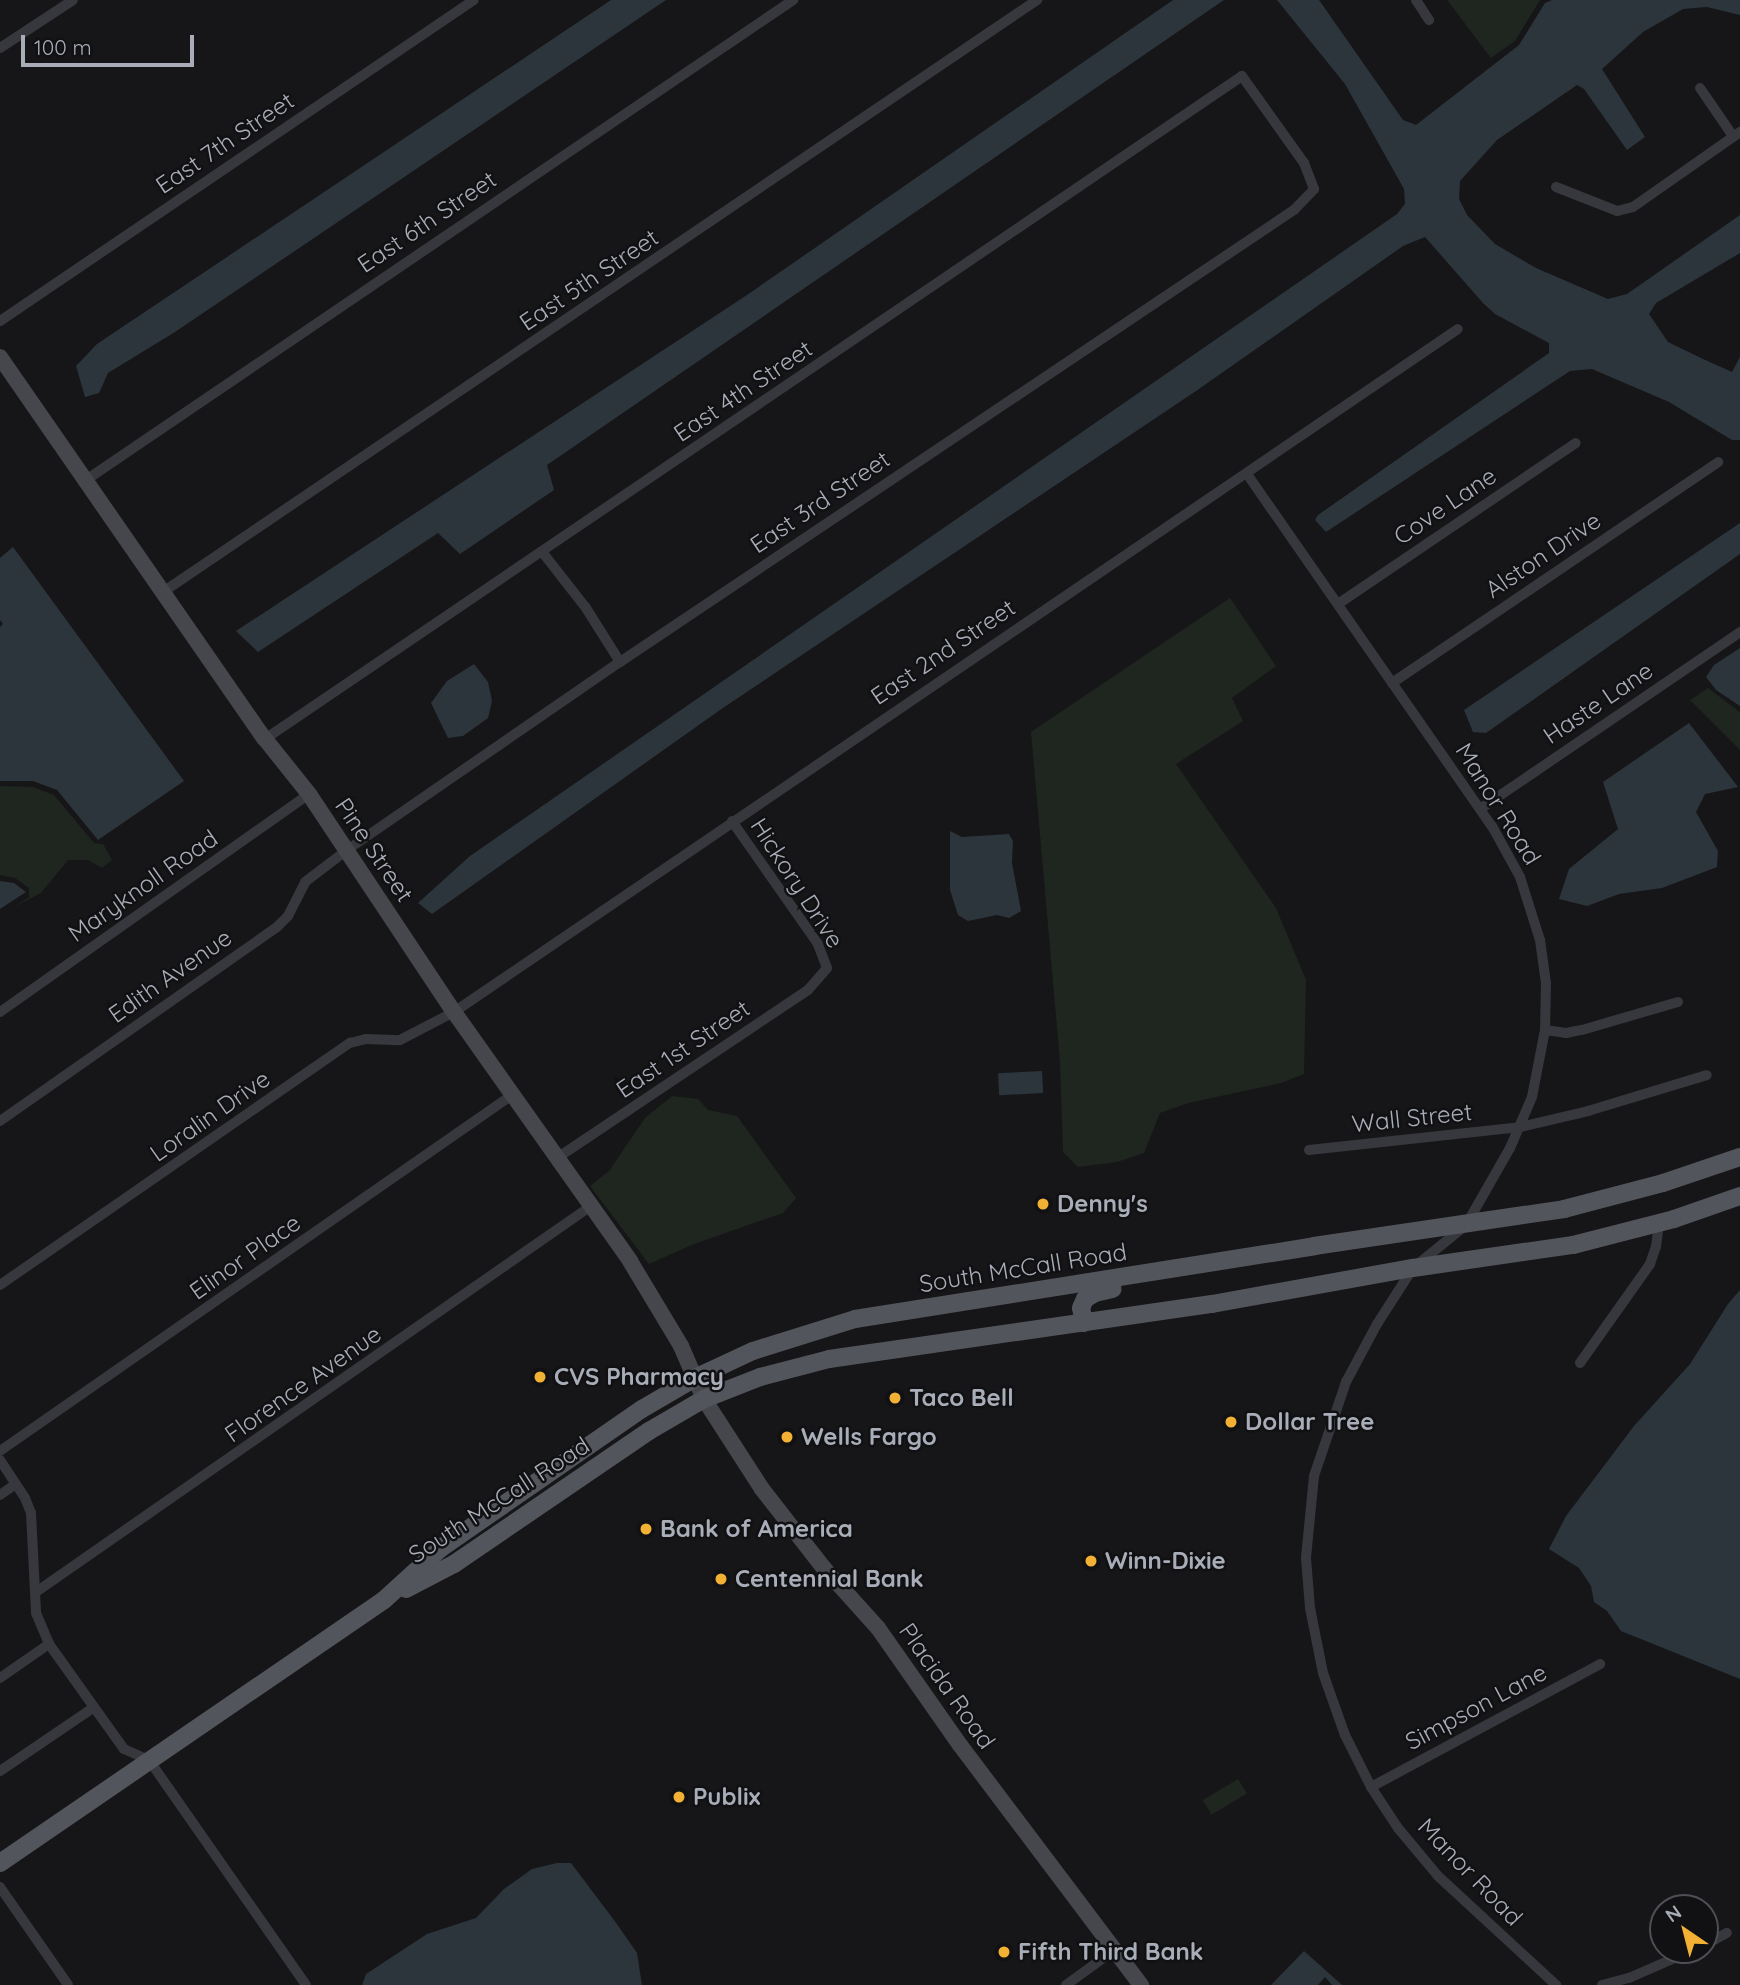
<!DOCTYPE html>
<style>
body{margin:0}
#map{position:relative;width:1740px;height:1985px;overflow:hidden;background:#161618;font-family:Quicksand,sans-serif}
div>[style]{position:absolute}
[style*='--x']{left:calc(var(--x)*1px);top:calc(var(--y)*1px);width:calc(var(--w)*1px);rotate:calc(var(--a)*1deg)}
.green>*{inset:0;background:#1e261f;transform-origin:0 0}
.water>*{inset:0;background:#2c353c;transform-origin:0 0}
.street>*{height:10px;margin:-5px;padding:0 5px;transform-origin:5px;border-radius:5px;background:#37383d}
.secondary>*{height:16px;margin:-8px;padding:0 8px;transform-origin:8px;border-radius:8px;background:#45474d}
.primary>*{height:18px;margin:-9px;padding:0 9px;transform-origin:9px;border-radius:9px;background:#53555c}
.dots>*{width:19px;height:19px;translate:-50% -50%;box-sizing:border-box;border:4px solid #111113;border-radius:50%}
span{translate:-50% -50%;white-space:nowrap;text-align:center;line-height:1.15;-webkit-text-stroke:5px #111113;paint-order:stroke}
.street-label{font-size:24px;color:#a8adb8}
.poi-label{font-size:24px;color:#a8adb8;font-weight:700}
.left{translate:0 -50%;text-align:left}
.north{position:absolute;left:1649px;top:1894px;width:70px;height:70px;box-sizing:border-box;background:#111113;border:2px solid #4d4f55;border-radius:50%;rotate:325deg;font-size:19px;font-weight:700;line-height:28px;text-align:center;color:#a8adb8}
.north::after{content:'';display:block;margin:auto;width:24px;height:32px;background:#f2b134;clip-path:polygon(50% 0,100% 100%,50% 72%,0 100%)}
.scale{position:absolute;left:21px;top:35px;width:173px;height:32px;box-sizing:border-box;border:4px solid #a8adb8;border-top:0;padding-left:9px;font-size:21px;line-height:24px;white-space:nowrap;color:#a8adb8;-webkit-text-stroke:5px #111113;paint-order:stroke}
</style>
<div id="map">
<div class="green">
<i style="clip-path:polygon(1447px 0,1540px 0,1515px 41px,1491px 58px)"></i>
<i style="clip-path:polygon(1230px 598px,1276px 666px,1232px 698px,1243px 721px,1176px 764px,1276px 908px,1306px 980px,1304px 1074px,1281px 1083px,1188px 1103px,1160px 1113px,1144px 1153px,1117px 1162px,1078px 1167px,1063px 1152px,1060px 1062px,1031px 732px)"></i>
<i style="clip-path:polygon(1708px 688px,1740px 712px,1740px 750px,1690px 700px)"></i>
<i style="clip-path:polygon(0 786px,33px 787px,54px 795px,94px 843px,103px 844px,112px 860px,102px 868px,88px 860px,68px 860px,41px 893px,14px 907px,29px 897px,29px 888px,15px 878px,0 875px)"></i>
<i style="clip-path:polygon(672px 1096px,698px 1099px,708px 1110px,737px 1116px,796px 1198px,783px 1213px,694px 1244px,649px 1264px,590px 1186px,609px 1171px,645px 1118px)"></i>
<i style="left:1238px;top:1779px;width:17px;height:41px;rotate:59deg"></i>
</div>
<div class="water">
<i style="clip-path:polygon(611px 0,666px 0,175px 332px,108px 373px,99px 393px,85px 397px,76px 366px,97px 344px)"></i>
<i style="clip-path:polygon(1173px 0,1224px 0,547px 465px,554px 490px,460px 554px,438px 533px,258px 652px,236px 631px,747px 295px)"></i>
<i style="clip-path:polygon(1277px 0,1319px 0,1403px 120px,1416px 125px,1519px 45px,1545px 3px,1552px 0,1740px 0,1740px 15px,1707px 7px,1683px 9px,1643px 32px,1602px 69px,1645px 137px,1627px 150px,1584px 89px,1577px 85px,1497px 140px,1460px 181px,1459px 199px,1467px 215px,1495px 244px,1536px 268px,1608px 299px,1627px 294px,1740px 215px,1740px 253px,1656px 303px,1649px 314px,1668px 342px,1703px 359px,1732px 372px,1740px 357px,1740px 440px,1732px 440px,1669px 402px,1592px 369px,1570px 371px,1326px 532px,1315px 520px,1318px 515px,1549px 353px,1549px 343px,1495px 314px,1483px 303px,1425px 237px,1403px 246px,1196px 391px,720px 710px,432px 914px,418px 903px,470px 856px,1397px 214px,1405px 204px,1404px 189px,1345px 84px)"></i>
<i style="clip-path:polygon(1740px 523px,1740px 554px,1486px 733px,1473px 732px,1464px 710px)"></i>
<i style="clip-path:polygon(13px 547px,184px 781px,98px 840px,57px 790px,33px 781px,0 781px,0 627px,3px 624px,0 620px,0 558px)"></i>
<i style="clip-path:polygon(1740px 648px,1740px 706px,1716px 690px,1706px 677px,1714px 665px)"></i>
<i style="clip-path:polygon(474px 664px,488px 682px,492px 701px,488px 718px,463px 736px,448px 738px,431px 703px,447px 681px)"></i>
<i style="clip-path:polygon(1689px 723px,1738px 787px,1705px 794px,1696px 812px,1718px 851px,1717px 867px,1662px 888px,1619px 894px,1587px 906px,1559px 899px,1569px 869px,1618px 829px,1603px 782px)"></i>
<i style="clip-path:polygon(950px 831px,962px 837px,1009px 834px,1013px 841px,1012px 863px,1021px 911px,1009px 918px,997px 915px,968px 921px,958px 915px,950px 890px)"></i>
<i style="clip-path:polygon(0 881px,14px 883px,26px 892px,0 909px)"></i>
<i style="left:1042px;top:1071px;width:22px;height:44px;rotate:87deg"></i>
<i style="clip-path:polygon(1740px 1290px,1740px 1679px,1621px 1631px,1607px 1611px,1594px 1602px,1591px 1586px,1579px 1568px,1549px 1549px,1566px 1516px,1634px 1426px,1690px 1364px,1728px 1304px)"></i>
<i style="clip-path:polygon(557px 1863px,571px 1863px,614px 1920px,637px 1953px,642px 1985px,362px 1985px,366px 1974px,427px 1934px,476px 1918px,504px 1889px,532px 1869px)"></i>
<i style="clip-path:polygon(1304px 1951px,1342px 1985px,1332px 1985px,1325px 1977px,1318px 1985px,1271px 1985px)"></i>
</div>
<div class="street">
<i style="--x:1416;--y:0;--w:24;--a:57"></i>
<i style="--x:0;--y:48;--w:87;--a:-33.3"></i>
<i style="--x:1700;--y:88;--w:58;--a:55.5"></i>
<i style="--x:1556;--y:187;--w:66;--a:21.5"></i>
<i style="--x:1617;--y:211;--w:16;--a:-14"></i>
<i style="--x:1633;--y:207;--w:131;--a:-35"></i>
<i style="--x:0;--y:321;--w:572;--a:-34.11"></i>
<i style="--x:1247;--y:474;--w:429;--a:55.2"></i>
<i style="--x:1492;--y:826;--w:58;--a:61.2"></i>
<i style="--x:1520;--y:877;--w:66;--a:72.4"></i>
<i style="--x:1540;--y:940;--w:43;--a:82.1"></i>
<i style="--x:1546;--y:983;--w:47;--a:91.2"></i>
<i style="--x:1545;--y:1030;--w:68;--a:101"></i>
<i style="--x:1532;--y:1097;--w:56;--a:113.3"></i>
<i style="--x:1510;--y:1148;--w:89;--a:119.7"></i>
<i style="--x:1466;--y:1225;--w:68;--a:140.9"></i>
<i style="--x:1413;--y:1268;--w:67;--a:122.7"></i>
<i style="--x:1377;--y:1324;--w:66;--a:118.1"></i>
<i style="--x:1346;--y:1382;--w:99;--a:108.8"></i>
<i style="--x:1314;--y:1476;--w:82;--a:95.6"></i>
<i style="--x:1306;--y:1558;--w:50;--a:85.4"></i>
<i style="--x:1310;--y:1608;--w:66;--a:78.7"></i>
<i style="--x:1323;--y:1673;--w:66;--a:70.5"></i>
<i style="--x:1345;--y:1735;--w:58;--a:63.4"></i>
<i style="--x:1371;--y:1787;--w:49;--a:56.6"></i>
<i style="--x:1398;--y:1828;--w:62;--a:50.2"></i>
<i style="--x:1438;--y:1876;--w:161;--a:42.7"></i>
<i style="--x:86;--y:480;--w:855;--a:-34.17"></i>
<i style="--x:543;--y:553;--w:70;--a:52"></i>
<i style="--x:586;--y:608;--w:64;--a:57.8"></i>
<i style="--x:163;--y:592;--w:1056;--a:-34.11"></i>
<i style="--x:1338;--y:604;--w:287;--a:-34.1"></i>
<i style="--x:1392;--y:683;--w:394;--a:-34.1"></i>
<i style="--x:1480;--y:809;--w:315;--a:-34.2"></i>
<i style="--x:0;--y:1012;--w:378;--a:-35.2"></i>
<i style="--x:1545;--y:1030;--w:21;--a:8"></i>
<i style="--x:1566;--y:1033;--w:16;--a:-11"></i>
<i style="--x:1582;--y:1030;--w:100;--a:-16.3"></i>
<i style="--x:0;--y:1121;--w:338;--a:-35"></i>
<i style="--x:277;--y:927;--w:16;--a:-45"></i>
<i style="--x:288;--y:916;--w:38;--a:-63"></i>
<i style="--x:305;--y:882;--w:53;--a:-37.3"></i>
<i style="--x:347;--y:850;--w:331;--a:-34.6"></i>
<i style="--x:620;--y:662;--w:812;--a:-33.85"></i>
<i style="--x:1294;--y:210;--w:29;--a:-46"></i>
<i style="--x:1314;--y:189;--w:28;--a:-111"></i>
<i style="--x:1304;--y:163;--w:107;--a:-125.5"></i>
<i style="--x:1242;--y:76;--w:1181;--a:145.84"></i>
<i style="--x:1309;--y:1150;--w:212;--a:-6.2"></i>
<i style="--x:1520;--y:1127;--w:70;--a:-13.2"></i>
<i style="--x:1588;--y:1111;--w:124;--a:-16.8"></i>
<i style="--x:557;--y:1158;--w:302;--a:-33.8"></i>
<i style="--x:808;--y:990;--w:29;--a:-49"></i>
<i style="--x:827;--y:968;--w:26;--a:-111"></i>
<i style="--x:818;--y:944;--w:150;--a:-125"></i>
<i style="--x:0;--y:1285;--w:426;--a:-34.7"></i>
<i style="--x:350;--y:1043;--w:16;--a:-14"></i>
<i style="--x:366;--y:1039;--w:34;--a:2"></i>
<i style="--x:400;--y:1040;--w:61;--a:-27.4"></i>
<i style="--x:454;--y:1012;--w:1214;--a:-34.23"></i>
<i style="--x:1580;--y:1363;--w:121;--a:-54.7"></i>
<i style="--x:1650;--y:1264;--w:18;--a:-71"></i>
<i style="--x:1656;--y:1247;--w:24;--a:-83"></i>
<i style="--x:0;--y:1451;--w:624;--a:-34.81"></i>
<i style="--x:0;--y:1460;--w:45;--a:56.7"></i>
<i style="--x:25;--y:1498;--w:16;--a:68"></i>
<i style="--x:31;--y:1513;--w:100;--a:87.1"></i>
<i style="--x:36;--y:1613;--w:34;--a:67"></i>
<i style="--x:49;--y:1644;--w:129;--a:54.5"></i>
<i style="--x:124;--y:1749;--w:27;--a:24"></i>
<i style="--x:149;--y:1760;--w:274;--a:55.1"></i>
<i style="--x:0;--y:1495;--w:19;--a:-35"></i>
<i style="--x:36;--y:1592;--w:676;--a:-34.82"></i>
<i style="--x:0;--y:1678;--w:60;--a:-34.8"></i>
<i style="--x:0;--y:1771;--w:112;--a:-34.1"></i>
<i style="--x:1371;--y:1787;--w:260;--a:-28.2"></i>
<i style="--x:0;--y:1887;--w:119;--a:55.2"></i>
<i style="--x:1705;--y:1945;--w:25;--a:-29"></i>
<i style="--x:1066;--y:1985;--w:58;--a:-35.9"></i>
<i style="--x:1602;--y:1985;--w:28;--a:-15"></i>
<i style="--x:1629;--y:1978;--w:70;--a:-23.6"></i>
</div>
<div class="secondary">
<i style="--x:0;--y:357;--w:465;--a:55.3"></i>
<i style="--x:265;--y:739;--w:70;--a:51.3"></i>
<i style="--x:309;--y:794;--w:262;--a:56.4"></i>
<i style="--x:454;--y:1012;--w:305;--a:54.7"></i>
<i style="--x:630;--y:1261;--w:99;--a:59"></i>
<i style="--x:681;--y:1346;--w:58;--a:66.5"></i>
<i style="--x:704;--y:1399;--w:107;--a:57.2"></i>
<i style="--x:762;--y:1489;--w:99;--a:52"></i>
<i style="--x:823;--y:1567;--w:82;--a:48"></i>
<i style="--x:878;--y:1628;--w:143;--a:55"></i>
<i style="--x:960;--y:1745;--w:301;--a:53"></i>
</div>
<div class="primary">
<i style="--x:1084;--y:1323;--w:15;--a:-101"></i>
<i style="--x:1081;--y:1308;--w:10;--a:-66"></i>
<i style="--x:1085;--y:1299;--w:12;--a:-31"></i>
<i style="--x:1095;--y:1293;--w:18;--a:-13"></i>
<i style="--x:406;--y:1589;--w:54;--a:-27.5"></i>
<i style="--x:454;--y:1564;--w:236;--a:-34.3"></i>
<i style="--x:649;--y:1431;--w:64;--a:-30.2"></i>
<i style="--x:704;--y:1399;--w:60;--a:-21.4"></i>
<i style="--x:760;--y:1377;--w:71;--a:-14.6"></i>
<i style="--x:829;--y:1359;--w:387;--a:-8.2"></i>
<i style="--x:1212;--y:1304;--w:204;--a:-10.2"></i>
<i style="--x:1413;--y:1268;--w:162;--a:-8.2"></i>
<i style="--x:1573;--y:1245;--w:104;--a:-14.4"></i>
<i style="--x:1674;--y:1219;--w:70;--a:-19.2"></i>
<i style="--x:0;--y:1863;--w:465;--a:-34.4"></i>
<i style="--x:384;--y:1600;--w:77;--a:-42.4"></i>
<i style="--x:441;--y:1548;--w:244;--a:-34.7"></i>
<i style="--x:642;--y:1409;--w:61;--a:-30.3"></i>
<i style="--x:695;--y:1378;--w:64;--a:-25"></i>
<i style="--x:753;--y:1351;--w:107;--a:-17.4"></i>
<i style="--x:855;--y:1319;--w:465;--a:-9"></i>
<i style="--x:1314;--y:1246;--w:253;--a:-8.4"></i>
<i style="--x:1564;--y:1209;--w:102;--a:-14.7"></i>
<i style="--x:1663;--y:1183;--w:81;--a:-18.7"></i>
</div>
<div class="dots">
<i style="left:1043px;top:1204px;background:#f2b134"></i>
<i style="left:540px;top:1377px;background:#f2b134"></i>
<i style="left:895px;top:1398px;background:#f2b134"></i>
<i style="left:1231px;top:1422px;background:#f2b134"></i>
<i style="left:787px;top:1437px;background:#f2b134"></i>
<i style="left:646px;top:1529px;background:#f2b134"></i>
<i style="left:1091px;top:1561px;background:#f2b134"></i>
<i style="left:721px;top:1579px;background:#f2b134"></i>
<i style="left:679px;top:1797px;background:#f2b134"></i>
<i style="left:1004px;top:1952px;background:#f2b134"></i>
</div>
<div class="street-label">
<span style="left:225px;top:143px;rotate:-34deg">East 7th Street</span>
<span style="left:427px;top:222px;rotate:-34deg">East 6th Street</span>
<span style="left:589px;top:280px;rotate:-34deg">East 5th Street</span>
<span style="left:743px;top:391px;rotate:-34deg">East 4th Street</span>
<span style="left:820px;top:502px;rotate:-34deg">East 3rd Street</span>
<span style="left:1445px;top:506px;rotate:-34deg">Cove Lane</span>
<span style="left:1543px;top:555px;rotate:-34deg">Alston Drive</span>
<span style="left:943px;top:652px;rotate:-34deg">East 2nd Street</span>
<span style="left:1598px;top:703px;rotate:-34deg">Haste Lane</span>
<span style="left:1498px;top:804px;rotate:58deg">Manor Road</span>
<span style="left:374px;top:850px;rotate:56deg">Pine Street</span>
<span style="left:797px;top:883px;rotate:57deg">Hickory Drive</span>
<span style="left:143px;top:886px;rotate:-35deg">Maryknoll Road</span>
<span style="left:170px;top:976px;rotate:-35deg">Edith Avenue</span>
<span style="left:683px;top:1049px;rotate:-34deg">East 1st Street</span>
<span style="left:210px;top:1116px;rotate:-35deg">Loralin Drive</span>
<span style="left:1412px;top:1118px;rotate:-6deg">Wall Street</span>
<span style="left:245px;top:1257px;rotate:-35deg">Elinor Place</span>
<span style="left:1023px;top:1268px;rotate:-9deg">South McCall Road</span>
<span style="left:303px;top:1384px;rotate:-35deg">Florence Avenue</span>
<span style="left:499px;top:1500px;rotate:-33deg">South McCall Road</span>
<span style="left:947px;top:1686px;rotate:55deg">Placida Road</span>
<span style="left:1476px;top:1707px;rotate:-28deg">Simpson Lane</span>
<span style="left:1470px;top:1872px;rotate:46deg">Manor Road</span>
</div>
<div class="poi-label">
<span class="left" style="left:1057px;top:1204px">Denny's</span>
<span class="left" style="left:554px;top:1377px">CVS Pharmacy</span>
<span class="left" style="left:909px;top:1398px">Taco Bell</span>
<span class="left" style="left:1245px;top:1422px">Dollar Tree</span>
<span class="left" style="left:801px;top:1437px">Wells Fargo</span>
<span class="left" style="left:660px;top:1529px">Bank of America</span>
<span class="left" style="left:1105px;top:1561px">Winn-Dixie</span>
<span class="left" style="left:735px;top:1579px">Centennial Bank</span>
<span class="left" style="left:693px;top:1797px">Publix</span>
<span class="left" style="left:1018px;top:1952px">Fifth Third Bank</span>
</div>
<div class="north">N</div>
<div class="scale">100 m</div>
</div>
